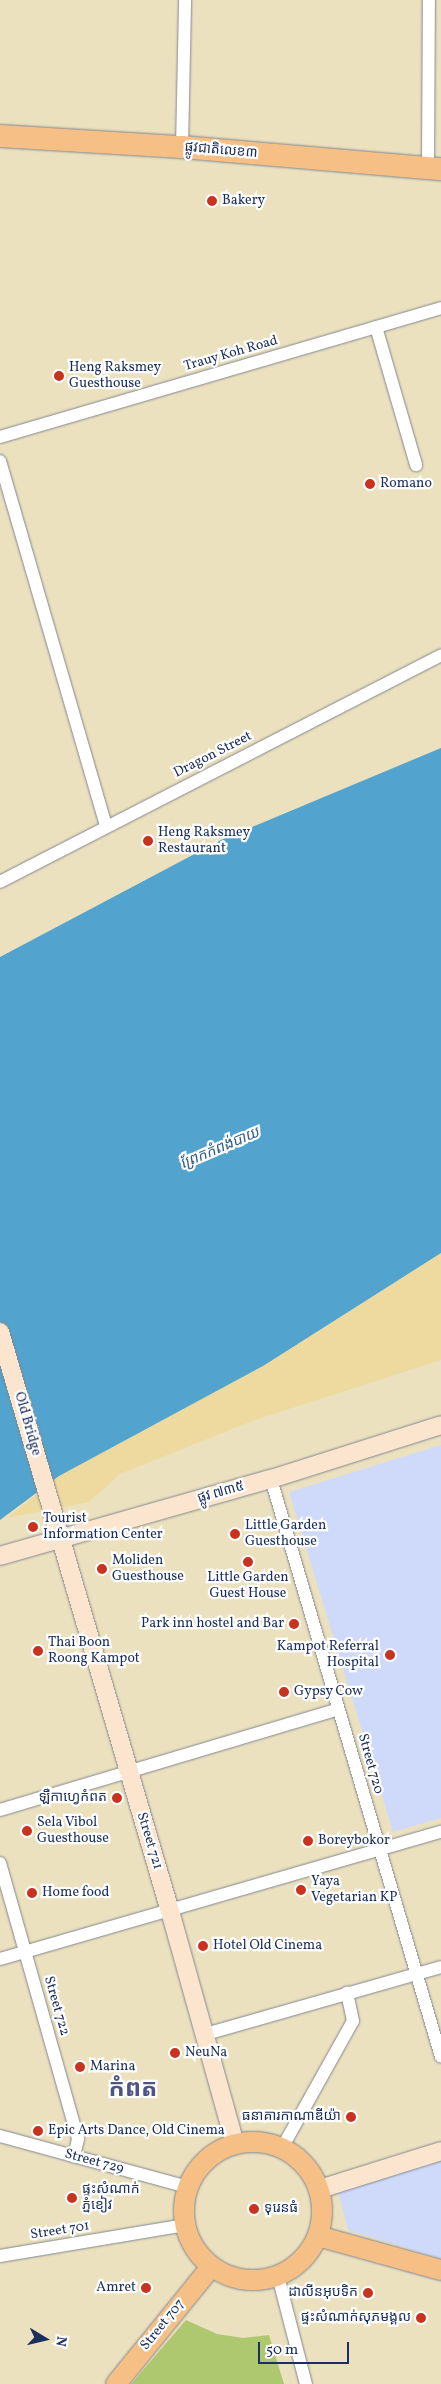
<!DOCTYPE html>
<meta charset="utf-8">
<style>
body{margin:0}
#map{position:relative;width:441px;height:2384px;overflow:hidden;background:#ebe1bf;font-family:Vollkorn,"Noto Sans Khmer",serif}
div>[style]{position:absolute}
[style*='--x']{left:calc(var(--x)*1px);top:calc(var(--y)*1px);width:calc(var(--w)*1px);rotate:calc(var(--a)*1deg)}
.built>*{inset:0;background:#cfdafa}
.green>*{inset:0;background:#adc86f}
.sand>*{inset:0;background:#eeda9e}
.water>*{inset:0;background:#52a3cd}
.roads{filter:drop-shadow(0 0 1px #83888e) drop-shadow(0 0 1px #83888e)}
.street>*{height:12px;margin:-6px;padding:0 6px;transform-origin:6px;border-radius:6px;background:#fff}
.secondary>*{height:18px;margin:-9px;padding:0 9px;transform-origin:9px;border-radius:9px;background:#fbe5cf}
.primary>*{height:20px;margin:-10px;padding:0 10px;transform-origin:10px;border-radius:10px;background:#f5bf86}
.primary>.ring{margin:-10px;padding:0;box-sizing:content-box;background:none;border:20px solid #f5bf86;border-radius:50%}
.highway>*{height:22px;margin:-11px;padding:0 11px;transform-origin:11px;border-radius:11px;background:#f5bf86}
.dots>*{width:14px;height:14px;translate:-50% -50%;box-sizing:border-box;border:2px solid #fff;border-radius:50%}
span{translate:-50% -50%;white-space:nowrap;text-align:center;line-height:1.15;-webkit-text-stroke:4.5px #fff;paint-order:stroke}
.street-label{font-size:14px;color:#1b2f5e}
.poi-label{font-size:14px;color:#1b2f5e}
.left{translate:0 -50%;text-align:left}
.right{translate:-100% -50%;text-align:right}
.water-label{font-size:15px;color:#315d8a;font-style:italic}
.town-label{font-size:24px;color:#4e5586;font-weight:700}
.north{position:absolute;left:20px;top:2314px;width:50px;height:50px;-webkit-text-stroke:4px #fff;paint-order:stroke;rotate:99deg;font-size:14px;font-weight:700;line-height:20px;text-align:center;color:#1b2f5e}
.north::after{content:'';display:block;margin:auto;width:18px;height:22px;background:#1b2f5e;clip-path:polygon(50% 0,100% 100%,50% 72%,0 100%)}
.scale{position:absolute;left:258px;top:2342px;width:91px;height:22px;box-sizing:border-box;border:2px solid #1b2f5e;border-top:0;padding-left:6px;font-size:15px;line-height:18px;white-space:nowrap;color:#1b2f5e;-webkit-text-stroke:4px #fff;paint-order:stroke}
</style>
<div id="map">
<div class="built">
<i style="clip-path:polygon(441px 1445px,441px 1818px,393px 1832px,289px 1492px)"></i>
<i style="clip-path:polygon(441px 2161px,441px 2259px,348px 2230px,338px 2192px)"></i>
</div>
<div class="green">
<i style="clip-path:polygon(186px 2320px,217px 2334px,243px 2338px,269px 2335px,284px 2384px,131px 2384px)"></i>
</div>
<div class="sand">
<i style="clip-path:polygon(441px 1253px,441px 1360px,252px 1421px,120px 1474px,89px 1502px,7px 1518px,59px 1476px,263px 1366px)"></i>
</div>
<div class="water">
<i style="clip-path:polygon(441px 748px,441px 1253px,263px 1366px,59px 1476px,0 1520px,0 957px,221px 840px)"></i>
</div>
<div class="roads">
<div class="street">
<i style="--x:182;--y:147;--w:147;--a:-88.8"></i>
<i style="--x:428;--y:168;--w:168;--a:-89.7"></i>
<i style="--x:376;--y:327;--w:144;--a:73.8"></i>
<i style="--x:0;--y:437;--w:459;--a:-16.3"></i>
<i style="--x:0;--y:461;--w:380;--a:73.8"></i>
<i style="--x:0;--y:882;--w:496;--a:-27.2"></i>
<i style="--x:271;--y:1479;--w:602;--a:73.61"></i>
<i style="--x:0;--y:1810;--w:353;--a:-16.6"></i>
<i style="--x:0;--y:1863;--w:287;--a:74.2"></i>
<i style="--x:78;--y:2139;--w:18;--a:103"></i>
<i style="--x:0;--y:1959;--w:459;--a:-16.1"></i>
<i style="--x:206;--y:2034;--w:244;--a:-15.9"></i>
<i style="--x:0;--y:2136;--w:195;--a:15.2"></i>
<i style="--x:282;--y:2148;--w:145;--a:-60.8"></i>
<i style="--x:353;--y:2021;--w:29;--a:-102"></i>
<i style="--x:0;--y:2256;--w:188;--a:-9.5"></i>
<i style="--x:278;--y:2276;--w:112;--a:75.5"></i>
</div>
<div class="secondary">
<i style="--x:0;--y:1332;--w:603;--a:73.64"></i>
<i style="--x:170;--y:1911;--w:242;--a:74.4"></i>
<i style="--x:0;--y:1556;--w:282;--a:-15.9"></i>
<i style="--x:271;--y:1479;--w:178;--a:-17.6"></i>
<i style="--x:320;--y:2189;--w:127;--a:-17.4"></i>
</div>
<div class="primary">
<i class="ring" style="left:184px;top:2142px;width:118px;height:118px"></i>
<i style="--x:318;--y:2236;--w:128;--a:15.5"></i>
<i style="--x:116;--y:2384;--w:151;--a:-50.9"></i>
</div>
<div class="highway">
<i style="--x:0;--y:136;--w:182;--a:3.5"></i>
<i style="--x:182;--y:147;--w:260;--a:4.9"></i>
</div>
</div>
<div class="dots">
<i style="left:212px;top:201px;background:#c8321e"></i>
<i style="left:59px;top:376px;background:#c8321e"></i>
<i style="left:370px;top:484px;background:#c8321e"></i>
<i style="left:148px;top:841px;background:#c8321e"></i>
<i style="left:33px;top:1527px;background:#c8321e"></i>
<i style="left:235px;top:1534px;background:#c8321e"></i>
<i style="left:248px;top:1562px;background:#c8321e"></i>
<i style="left:102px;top:1569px;background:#c8321e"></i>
<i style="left:294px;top:1624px;background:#c8321e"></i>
<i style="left:38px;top:1651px;background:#c8321e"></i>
<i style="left:390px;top:1655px;background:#c8321e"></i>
<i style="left:284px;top:1692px;background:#c8321e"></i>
<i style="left:117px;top:1798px;background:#c8321e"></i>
<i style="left:27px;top:1831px;background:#c8321e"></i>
<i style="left:308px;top:1841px;background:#c8321e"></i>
<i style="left:301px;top:1890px;background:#c8321e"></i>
<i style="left:32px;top:1893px;background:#c8321e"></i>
<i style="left:203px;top:1946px;background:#c8321e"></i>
<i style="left:175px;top:2053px;background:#c8321e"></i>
<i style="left:80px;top:2067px;background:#c8321e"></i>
<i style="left:351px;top:2117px;background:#c8321e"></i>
<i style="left:38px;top:2131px;background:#c8321e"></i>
<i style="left:72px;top:2198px;background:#c8321e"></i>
<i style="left:254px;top:2209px;background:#c8321e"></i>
<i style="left:146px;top:2288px;background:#c8321e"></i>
<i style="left:368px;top:2293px;background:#c8321e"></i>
<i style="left:421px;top:2318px;background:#c8321e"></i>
</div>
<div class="street-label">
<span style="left:221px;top:151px;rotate:5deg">ផ្លូវជាតិលេខ៣</span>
<span style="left:231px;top:354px;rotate:-16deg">Trauy Koh Road</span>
<span style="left:213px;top:755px;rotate:-27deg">Dragon Street</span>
<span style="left:27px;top:1424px;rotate:74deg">Old Bridge</span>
<span style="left:221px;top:1493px;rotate:-16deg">ផ្លូវ ៧៣៥</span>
<span style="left:370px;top:1764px;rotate:74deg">Street 720</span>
<span style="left:149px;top:1841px;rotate:73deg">Street 721</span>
<span style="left:56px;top:2006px;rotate:74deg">Street 722</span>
<span style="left:94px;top:2162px;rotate:15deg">Street 729</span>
<span style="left:60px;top:2231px;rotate:-9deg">Street 701</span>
<span style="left:163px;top:2325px;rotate:-51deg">Street 707</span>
</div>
<div class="poi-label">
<span class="left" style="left:222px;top:201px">Bakery</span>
<span class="left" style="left:69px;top:376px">Heng Raksmey<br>Guesthouse</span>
<span class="left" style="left:380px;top:484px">Romano</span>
<span class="left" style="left:158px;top:841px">Heng Raksmey<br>Restaurant</span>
<span class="left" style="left:43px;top:1527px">Tourist<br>Information Center</span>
<span class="left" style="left:245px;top:1534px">Little Garden<br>Guesthouse</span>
<span class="left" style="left:112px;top:1569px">Moliden<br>Guesthouse</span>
<span style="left:248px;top:1586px">Little Garden<br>Guest House</span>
<span class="right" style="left:284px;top:1624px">Park inn hostel and Bar</span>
<span class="left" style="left:48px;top:1651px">Thai Boon<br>Roong Kampot</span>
<span class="right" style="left:379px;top:1655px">Kampot Referral<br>Hospital</span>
<span class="left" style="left:294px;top:1692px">Gypsy Cow</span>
<span class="right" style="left:107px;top:1798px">ឡឺកាហ្វេកំពត</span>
<span class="left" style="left:37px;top:1831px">Sela Vibol<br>Guesthouse</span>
<span class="left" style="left:318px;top:1841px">Boreybokor</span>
<span class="left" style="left:311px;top:1890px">Yaya<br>Vegetarian KP</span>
<span class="left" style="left:42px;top:1893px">Home food</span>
<span class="left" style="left:213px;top:1946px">Hotel Old Cinema</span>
<span class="left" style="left:185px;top:2053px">NeuNa</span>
<span class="left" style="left:90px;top:2067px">Marina</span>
<span class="right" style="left:341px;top:2117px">ធនាគារកាណាឌីយ៉ា</span>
<span class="left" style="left:48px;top:2131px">Epic Arts Dance, Old Cinema</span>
<span class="left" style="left:82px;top:2198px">ផ្ទះសំណាក់<br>ភ្នំខៀវ</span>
<span class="left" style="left:264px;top:2209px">ទុរេនធំ</span>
<span class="right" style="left:136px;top:2288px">Amret</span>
<span class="right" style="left:358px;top:2293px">ដាលីនអុបទិក</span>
<span class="right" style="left:411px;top:2318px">ផ្ទះសំណាក់សុភមង្គល</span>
</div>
<div class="water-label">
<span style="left:220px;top:1149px;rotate:-23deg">ព្រែកកំពង់បាយ</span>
</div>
<div class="town-label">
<span style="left:133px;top:2091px">កំពត</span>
</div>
<div class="north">N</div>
<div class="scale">50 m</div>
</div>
